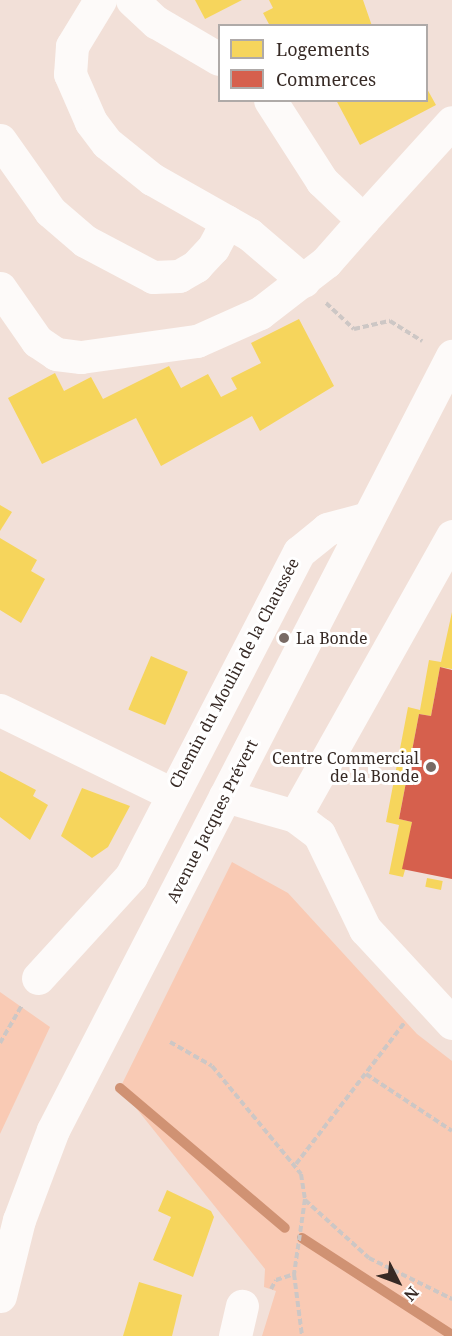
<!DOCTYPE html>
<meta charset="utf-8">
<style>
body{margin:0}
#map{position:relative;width:452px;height:1336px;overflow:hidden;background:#f2e0d8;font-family:"Noto Serif",serif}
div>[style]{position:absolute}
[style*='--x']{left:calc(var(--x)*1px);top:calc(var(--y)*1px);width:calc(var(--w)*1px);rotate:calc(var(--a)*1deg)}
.green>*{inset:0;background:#f9cab4}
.homes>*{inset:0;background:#f6d55c;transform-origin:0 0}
.shops>*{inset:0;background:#d6604d}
.stream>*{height:10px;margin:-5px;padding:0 5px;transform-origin:5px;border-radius:5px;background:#d09273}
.path>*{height:4px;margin-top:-2px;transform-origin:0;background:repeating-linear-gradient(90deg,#cdc7c5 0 6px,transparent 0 9px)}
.minor>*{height:33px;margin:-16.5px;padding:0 16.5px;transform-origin:16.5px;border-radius:16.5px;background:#fdfaf9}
.dots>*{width:16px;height:16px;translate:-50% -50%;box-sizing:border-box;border:3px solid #fff;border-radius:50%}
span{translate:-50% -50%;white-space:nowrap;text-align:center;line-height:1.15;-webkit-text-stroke:6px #fff;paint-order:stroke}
.poi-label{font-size:16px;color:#372a25}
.left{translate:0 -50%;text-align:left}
.right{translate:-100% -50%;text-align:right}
.street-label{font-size:16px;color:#372a25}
.legend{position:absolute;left:218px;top:24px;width:210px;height:78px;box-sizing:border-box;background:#fff;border:2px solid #afaaa8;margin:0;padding:8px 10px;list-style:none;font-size:18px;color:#372a25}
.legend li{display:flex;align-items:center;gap:12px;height:30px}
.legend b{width:30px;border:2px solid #afaaa8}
.north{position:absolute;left:368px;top:1252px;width:60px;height:60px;-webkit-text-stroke:4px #fff;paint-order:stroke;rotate:132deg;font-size:16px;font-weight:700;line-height:24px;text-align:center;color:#372a25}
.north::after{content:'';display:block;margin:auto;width:21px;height:27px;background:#372a25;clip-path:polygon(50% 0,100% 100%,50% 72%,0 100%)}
</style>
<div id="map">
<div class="green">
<i style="clip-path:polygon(232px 862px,288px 893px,417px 1034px,452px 1061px,452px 1336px,262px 1336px,276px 1291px,264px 1287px,265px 1269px,120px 1088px)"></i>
<i style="clip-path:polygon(0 992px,50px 1027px,0 1134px)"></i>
</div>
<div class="homes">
<i style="clip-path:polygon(195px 0,242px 0,205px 19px)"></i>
<i style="clip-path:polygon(269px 0,363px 0,372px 26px,270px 26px,263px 13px,273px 8px)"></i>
<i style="clip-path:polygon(426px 87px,436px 105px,360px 145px,336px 100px,426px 100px)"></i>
<i style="clip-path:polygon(299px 319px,334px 386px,260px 431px,252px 416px,161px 466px,136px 418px,42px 464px,8px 398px,55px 373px,64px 391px,91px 377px,103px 399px,169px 366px,181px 388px,208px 374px,221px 397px,237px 389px,231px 378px,261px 363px,251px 343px)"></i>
<i style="clip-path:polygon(0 505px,12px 512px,0 531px)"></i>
<i style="clip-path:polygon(0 538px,37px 560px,31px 571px,45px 579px,21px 623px,0 610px)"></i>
<i style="clip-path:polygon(452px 612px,452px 669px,440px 667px,431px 716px,419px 714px,399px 819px,412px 822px,405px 870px,403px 877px,389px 874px,399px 825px,386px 822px,408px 707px,420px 710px,429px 660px,441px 662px)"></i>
<i style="left:151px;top:656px;width:40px;height:58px;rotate:23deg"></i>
<i style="clip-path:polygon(0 771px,36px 790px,33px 796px,48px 805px,30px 840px,0 817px)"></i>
<i style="clip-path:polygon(82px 788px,130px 806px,108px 847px,92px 858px,61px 836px)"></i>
<i style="left:427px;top:878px;width:16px;height:9px;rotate:11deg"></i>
<i style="clip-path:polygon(167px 1190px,211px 1211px,214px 1217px,193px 1277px,153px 1260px,171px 1217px,158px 1211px)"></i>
<i style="clip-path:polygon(139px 1282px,182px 1295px,172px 1336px,123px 1336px)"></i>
</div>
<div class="shops">
<i style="clip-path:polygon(440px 667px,452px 670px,452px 879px,402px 869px,412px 822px,399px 819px,419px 714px,431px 716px)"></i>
</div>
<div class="stream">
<i style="--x:120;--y:1088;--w:216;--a:40.3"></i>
<i style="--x:302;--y:1238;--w:179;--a:32.9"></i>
</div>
<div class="path">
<i style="--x:326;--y:303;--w:38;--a:43"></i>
<i style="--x:354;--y:329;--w:37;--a:-13"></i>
<i style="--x:390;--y:321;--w:38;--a:32"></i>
<i style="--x:170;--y:1042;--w:48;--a:29.7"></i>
<i style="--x:212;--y:1066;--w:140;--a:50.5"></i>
<i style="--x:301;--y:1174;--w:25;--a:81"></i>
<i style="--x:305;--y:1199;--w:76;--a:98.3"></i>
<i style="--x:294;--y:1274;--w:63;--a:82.6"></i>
<i style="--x:0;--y:1043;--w:44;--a:-59.9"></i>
<i style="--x:366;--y:1074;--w:103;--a:33.5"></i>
<i style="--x:296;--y:1164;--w:179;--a:-52.5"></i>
<i style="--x:305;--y:1200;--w:86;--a:42.2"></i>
<i style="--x:369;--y:1258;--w:93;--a:26.3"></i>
<i style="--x:271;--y:1289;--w:10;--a:-61"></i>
<i style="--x:276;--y:1280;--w:19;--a:-18"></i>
</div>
<div class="minor">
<i style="--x:100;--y:0;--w:54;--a:121.3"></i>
<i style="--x:72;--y:46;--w:28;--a:94"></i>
<i style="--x:70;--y:74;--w:52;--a:66.4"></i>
<i style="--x:91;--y:122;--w:26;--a:53"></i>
<i style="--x:107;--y:143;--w:58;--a:38.7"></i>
<i style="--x:152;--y:179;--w:112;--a:29.6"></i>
<i style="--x:249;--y:234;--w:72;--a:40.5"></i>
<i style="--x:132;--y:0;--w:33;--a:43"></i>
<i style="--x:156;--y:22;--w:73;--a:30.4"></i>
<i style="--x:0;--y:140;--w:87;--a:54.8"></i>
<i style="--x:50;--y:211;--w:46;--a:40.6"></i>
<i style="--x:85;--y:241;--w:77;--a:27.9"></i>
<i style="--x:153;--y:277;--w:26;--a:-2"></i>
<i style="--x:179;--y:276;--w:20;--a:-30"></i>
<i style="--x:196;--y:266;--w:25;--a:-47"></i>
<i style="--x:213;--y:248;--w:30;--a:-62"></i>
<i style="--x:363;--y:220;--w:132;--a:-47.8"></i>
<i style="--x:0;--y:288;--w:65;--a:55.1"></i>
<i style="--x:37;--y:341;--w:23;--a:34"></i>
<i style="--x:56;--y:354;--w:25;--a:7"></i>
<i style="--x:81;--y:357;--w:117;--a:-7.9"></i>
<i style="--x:197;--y:341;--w:69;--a:-24"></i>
<i style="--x:260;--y:313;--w:83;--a:-37.7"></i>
<i style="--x:326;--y:262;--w:56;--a:-48.6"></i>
<i style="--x:363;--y:220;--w:57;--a:-136.4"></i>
<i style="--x:322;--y:181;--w:96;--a:-122.7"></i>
<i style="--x:0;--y:710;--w:191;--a:26"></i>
<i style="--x:225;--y:796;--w:73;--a:15.9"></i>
<i style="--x:295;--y:816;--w:30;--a:37"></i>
<i style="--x:319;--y:834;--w:106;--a:64.2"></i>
<i style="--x:365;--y:929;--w:128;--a:47.2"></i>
<i style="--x:295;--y:816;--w:321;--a:-60.7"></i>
<i style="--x:38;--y:978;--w:138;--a:-47.6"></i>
<i style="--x:131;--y:876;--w:365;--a:-62.6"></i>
<i style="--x:299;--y:552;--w:36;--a:-39"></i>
<i style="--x:327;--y:529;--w:42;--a:-15"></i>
<i style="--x:0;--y:1296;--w:78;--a:-76"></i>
<i style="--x:19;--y:1220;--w:96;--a:-69.3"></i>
<i style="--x:53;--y:1130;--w:871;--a:-62.73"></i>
<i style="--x:235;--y:1336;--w:31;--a:-77"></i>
</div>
<div class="dots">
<i style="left:284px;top:638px;background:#786a64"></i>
<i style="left:431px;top:767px;background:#786a64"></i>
</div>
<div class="poi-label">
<span class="left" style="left:296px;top:638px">La Bonde</span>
<span class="right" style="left:419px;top:767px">Centre Commercial<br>de la Bonde</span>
</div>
<div class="street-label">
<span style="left:234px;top:673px;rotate:-62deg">Chemin du Moulin de la Chaussée</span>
<span style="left:212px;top:821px;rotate:-63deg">Avenue Jacques Prévert</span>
</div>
<ul class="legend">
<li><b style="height:16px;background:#f6d55c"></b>Logements</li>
<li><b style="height:16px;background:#d6604d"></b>Commerces</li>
</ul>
<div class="north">N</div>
</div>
